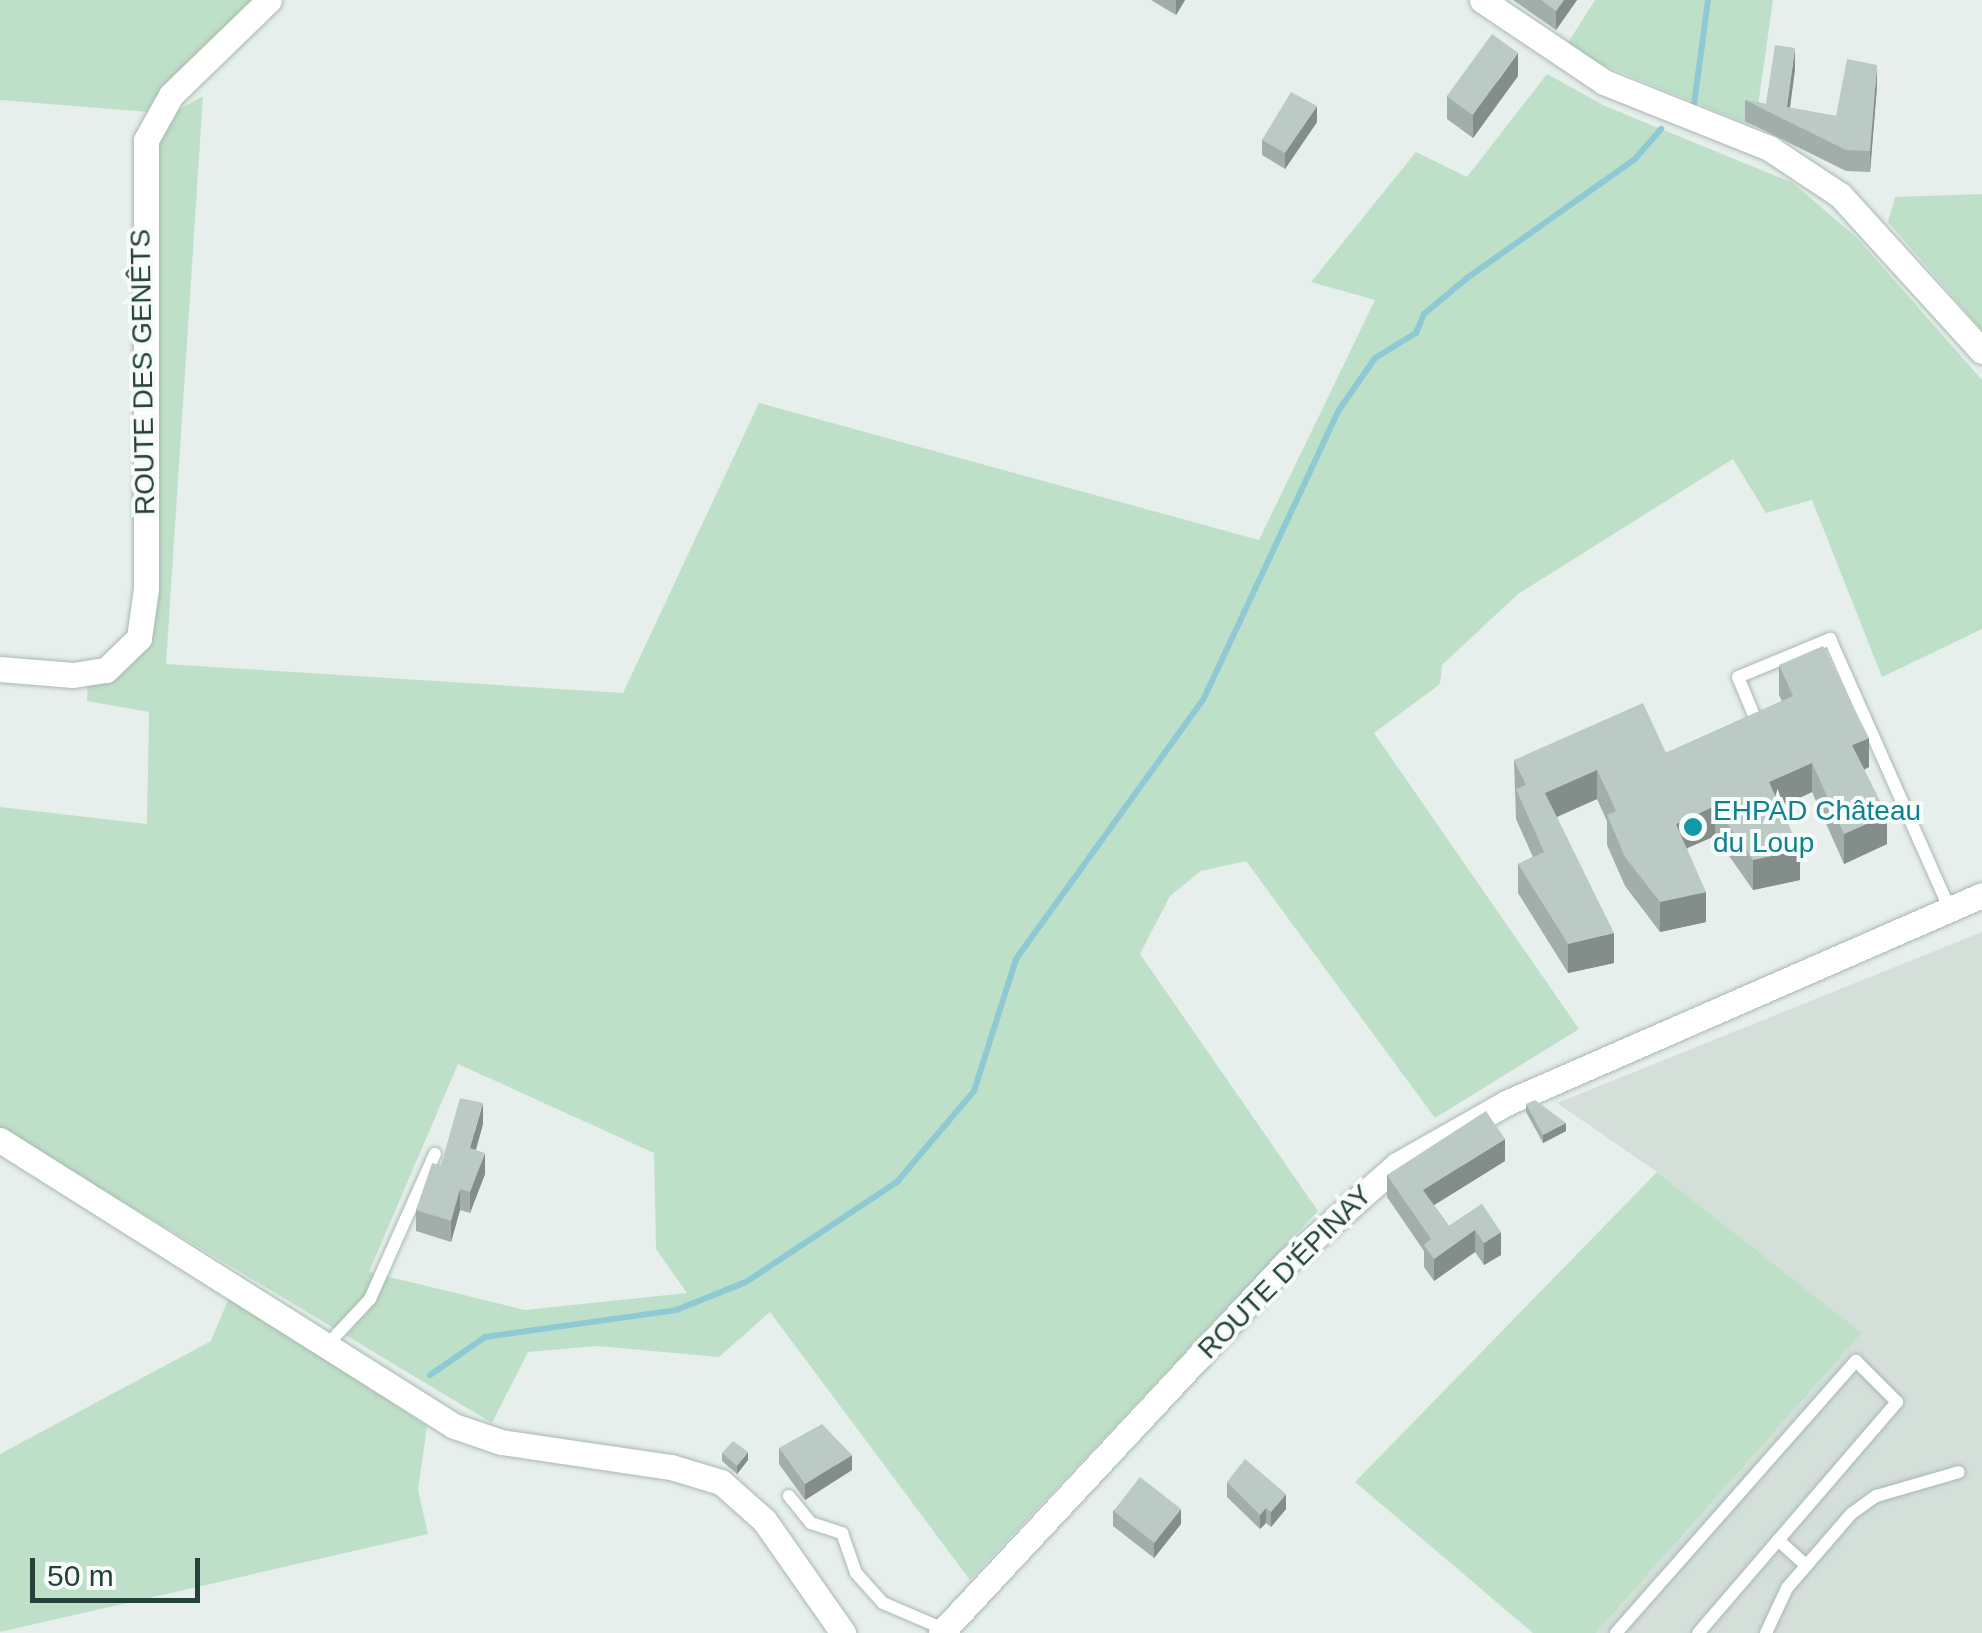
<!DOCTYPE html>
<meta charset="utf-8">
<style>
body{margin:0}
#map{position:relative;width:1982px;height:1633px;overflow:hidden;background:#e6efeb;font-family:Helvetica,sans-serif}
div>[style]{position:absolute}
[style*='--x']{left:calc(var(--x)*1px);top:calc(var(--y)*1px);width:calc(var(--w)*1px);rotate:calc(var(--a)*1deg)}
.built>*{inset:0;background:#d4dfda}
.green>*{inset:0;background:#bfe0c8}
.stream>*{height:6px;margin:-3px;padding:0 3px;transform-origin:3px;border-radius:3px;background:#8ec9d4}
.roads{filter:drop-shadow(0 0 2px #a8b8b2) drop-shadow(0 0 2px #a8b8b2)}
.lane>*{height:12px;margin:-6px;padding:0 6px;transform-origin:6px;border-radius:6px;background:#fff}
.street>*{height:25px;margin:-12.5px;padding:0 12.5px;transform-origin:12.5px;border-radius:12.5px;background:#fff}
.wall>*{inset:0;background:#a1aea9}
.shaded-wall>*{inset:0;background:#838d89}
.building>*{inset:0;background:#bbcac4;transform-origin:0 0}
.dots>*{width:28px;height:28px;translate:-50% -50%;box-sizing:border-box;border:5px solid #f7fbf9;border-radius:50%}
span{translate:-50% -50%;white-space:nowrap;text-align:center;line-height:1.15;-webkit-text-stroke:8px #f7fbf9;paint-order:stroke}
.street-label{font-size:28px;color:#24423a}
.culture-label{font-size:28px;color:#0d838f}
.left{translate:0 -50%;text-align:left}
.scale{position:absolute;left:30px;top:1558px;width:170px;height:45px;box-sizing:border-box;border:5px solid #24423a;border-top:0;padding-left:12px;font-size:30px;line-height:35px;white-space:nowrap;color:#24423a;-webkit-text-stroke:8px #f7fbf9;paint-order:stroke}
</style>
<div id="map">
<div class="built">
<i style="clip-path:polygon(1982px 932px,1982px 1633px,1596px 1633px,1862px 1333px,1657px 1172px,1557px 1103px)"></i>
</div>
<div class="green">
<i style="clip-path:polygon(0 0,259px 0,148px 112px,0 100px)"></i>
<i style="clip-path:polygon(1595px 0,1773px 0,1755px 127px,1564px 49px)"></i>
<i style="clip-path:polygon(evenodd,1547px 74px,1605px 106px,1793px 183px,1857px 238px,1982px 380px,1982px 629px,1882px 677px,1812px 500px,1766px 513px,1733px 459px,1518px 594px,1442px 665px,1440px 684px,1374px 733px,1579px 1029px,1435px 1118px,1246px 861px,1201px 871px,1170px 896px,1140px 954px,1318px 1211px,970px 1580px,770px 1312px,719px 1357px,597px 1346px,528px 1352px,492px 1423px,0 1128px,0 807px,147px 824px,149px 712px,87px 701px,88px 681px,120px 672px,145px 641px,148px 180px,161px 120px,203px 96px,166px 664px,623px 693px,759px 403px,1259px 540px,1375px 300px,1311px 282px,1416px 152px,1467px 177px,1547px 74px,458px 1064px,654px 1153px,656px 1249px,687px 1293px,525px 1310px,369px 1272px,458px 1064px)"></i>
<i style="clip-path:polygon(1982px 194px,1982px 330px,1888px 222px,1895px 197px)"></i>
<i style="clip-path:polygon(1657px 1172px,1862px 1333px,1596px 1633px,1533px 1633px,1355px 1482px)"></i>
<i style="clip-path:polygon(230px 1295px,427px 1426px,418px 1490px,428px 1534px,0 1632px,0 1454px,211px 1341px)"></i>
</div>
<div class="stream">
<i style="--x:1694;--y:105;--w:106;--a:-82.4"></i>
<i style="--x:430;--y:1375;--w:67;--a:-34.6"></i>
<i style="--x:485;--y:1337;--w:193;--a:-8"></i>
<i style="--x:676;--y:1310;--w:75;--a:-21.8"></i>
<i style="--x:746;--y:1282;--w:181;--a:-33.5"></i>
<i style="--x:897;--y:1182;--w:119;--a:-49.8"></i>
<i style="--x:974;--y:1091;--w:139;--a:-72.3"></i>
<i style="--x:1016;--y:959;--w:319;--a:-54.2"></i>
<i style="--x:1203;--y:700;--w:320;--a:-64.9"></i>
<i style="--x:1339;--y:410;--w:63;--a:-55.3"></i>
<i style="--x:1375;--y:358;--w:48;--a:-31.4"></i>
<i style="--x:1416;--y:333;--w:21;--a:-67"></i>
<i style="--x:1424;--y:314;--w:56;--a:-39.9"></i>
<i style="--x:1467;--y:278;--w:206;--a:-35.3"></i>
<i style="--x:1635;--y:159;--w:40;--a:-49"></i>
</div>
<div class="roads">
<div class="lane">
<i style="--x:1755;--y:718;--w:44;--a:-112.5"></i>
<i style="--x:1738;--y:677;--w:100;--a:-22.4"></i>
<i style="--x:1830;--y:639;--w:294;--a:66.1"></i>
<i style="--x:327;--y:1345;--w:63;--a:-46.9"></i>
<i style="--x:370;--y:1299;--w:159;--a:-65.9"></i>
<i style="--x:789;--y:1496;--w:35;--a:51"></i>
<i style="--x:811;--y:1523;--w:33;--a:18"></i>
<i style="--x:842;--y:1533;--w:42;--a:70.7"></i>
<i style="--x:856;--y:1573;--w:40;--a:48"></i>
<i style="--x:883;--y:1603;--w:66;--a:23.1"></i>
<i style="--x:1778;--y:1540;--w:38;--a:42"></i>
<i style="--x:1616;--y:1633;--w:363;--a:-48.6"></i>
<i style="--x:1856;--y:1361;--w:58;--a:45"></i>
<i style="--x:1897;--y:1402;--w:305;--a:130.7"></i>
<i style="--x:1766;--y:1633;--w:50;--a:-65"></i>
<i style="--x:1787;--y:1588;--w:98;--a:-49.1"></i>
<i style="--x:1851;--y:1514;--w:31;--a:-36"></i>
<i style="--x:1876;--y:1496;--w:86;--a:-16.1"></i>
</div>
<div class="street">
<i style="--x:1482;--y:0;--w:147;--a:33.9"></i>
<i style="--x:1604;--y:82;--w:178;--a:21.8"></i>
<i style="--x:1769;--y:148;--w:85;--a:33.5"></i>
<i style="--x:1840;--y:195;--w:211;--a:47.7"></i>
<i style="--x:0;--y:669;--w:73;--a:4.7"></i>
<i style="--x:73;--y:675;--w:33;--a:-9"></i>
<i style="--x:106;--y:670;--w:46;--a:-44.1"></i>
<i style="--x:139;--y:638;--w:49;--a:-81.9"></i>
<i style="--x:146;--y:589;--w:449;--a:-90"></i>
<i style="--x:146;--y:140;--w:51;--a:-60.9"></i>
<i style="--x:171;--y:95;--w:136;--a:-44.1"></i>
<i style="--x:0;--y:1140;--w:537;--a:32.21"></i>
<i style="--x:454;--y:1426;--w:50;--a:18.8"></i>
<i style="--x:501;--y:1442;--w:172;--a:8.4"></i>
<i style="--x:671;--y:1467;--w:52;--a:16.7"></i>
<i style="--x:721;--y:1482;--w:57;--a:41.5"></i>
<i style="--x:764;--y:1520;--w:138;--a:55"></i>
<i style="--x:941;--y:1633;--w:509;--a:-46.99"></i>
<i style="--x:1288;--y:1261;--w:145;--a:-41.4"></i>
<i style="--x:1397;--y:1165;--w:125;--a:-29.6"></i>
<i style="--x:1506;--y:1103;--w:519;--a:-23.6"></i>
</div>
</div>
<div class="wall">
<i style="clip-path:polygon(1151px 0,1185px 0,1176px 15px)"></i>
<i style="clip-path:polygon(1513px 0,1577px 0,1556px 30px)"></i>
<i style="clip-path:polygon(1795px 69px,1790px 108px,1836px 116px,1877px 86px,1870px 172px,1846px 171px,1745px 121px,1745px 100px,1766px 104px)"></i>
<i style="clip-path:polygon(1518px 76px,1473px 138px,1447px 119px,1447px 96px)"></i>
<i style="clip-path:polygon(1317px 122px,1285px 169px,1262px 155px,1262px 140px)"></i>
<i style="clip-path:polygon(1779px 665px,1869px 767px,1864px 770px,1887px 844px,1844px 864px,1812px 792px,1780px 807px,1800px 880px,1753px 890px,1715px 836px,1687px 848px,1706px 922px,1660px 932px,1625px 886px,1607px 845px,1607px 821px,1597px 799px,1557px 817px,1614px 963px,1568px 973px,1518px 893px,1518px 864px,1533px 857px,1516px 819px,1514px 760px,1666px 753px,1782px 701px,1779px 695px)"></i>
<i style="clip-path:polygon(1526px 1104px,1566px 1131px,1543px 1143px,1526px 1112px)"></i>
<i style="clip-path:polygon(483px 1124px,476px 1150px,485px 1174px,470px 1213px,460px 1210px,451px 1242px,416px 1231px,416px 1210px,441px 1165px)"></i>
<i style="clip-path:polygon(1505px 1161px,1434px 1205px,1449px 1226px,1482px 1204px,1501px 1255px,1484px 1265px,1475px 1252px,1434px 1281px,1424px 1267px,1424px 1251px,1387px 1197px,1387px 1175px)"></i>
<i style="clip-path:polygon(779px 1448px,852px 1470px,805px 1500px,779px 1464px)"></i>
<i style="clip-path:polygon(722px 1453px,748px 1460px,737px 1474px,722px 1461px)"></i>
<i style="clip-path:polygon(1227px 1482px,1286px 1509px,1271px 1527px,1266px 1523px,1260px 1529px,1227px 1497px)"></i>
<i style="clip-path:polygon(1113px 1510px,1181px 1524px,1154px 1558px,1113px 1526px)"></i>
</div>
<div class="shaded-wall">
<i style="clip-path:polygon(1176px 0,1185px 0,1176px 15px)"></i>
<i style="clip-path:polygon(1564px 0,1577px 0,1556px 30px,1556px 11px)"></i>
<i style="clip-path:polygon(1795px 48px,1795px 69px,1788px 121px,1787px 107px)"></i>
<i style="clip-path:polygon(1518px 53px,1518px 76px,1473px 138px,1473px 115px)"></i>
<i style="clip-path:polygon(1877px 65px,1877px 86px,1870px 172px,1870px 151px)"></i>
<i style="clip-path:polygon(1317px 106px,1317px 122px,1285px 169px,1285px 153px)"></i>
<i style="clip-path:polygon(1869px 738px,1869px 767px,1852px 775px,1852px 745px)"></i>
<i style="clip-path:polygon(1812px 763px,1812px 792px,1769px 812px,1769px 782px)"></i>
<i style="clip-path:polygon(1597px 770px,1597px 799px,1545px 822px,1545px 793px)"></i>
<i style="clip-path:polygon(1715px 806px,1715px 836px,1676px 853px,1676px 824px)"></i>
<i style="clip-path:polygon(1887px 815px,1887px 844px,1844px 864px,1844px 834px)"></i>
<i style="clip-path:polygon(1800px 850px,1800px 880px,1753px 890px,1753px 860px)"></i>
<i style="clip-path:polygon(1706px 892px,1706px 922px,1660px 932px,1660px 902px)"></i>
<i style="clip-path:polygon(1614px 933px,1614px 963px,1568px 973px,1568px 944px)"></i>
<i style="clip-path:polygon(483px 1103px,483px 1124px,470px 1169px,470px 1148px)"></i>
<i style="clip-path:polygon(1566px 1123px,1566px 1131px,1543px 1143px,1543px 1135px)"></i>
<i style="clip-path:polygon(1505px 1139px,1505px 1161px,1423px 1212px,1423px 1190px)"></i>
<i style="clip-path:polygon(485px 1153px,485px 1174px,470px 1213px,470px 1192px)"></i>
<i style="clip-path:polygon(460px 1189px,460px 1210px,451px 1242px,451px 1221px)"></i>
<i style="clip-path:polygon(1475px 1230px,1475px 1252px,1434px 1281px,1434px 1259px)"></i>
<i style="clip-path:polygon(1501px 1232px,1501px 1255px,1484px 1265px,1484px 1243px)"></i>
<i style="clip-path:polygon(748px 1452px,748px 1460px,737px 1474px,737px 1466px)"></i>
<i style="clip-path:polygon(852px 1455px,852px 1470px,805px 1500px,805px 1484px)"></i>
<i style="clip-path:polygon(1286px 1494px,1286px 1509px,1271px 1527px,1271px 1512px)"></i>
<i style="clip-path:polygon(1266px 1508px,1266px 1523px,1260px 1529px,1260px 1515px)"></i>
<i style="clip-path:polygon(1181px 1509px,1181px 1524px,1154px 1558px,1154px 1542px)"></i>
</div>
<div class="building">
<i style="clip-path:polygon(1541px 0,1564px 0,1556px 11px)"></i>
<i style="left:1492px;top:34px;width:32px;height:77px;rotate:36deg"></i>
<i style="clip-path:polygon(1775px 45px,1795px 48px,1787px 107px,1836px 116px,1847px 59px,1877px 65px,1870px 151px,1846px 150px,1745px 100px,1766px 104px)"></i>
<i style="clip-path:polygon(1291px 92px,1317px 106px,1285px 153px,1262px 140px)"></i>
<i style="clip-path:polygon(1823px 646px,1869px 738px,1852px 745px,1887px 815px,1844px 834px,1812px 763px,1769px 782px,1800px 850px,1753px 860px,1715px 806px,1676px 824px,1706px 892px,1660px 902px,1625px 857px,1607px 815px,1616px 811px,1597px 770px,1545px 793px,1614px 933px,1568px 944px,1518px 864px,1544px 852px,1516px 789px,1526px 785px,1514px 760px,1643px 703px,1666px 753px,1793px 696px,1779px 665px)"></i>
<i style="clip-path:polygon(460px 1098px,483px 1103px,470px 1148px,485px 1153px,470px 1192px,460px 1189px,451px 1221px,416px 1210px,432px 1163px,441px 1165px)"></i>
<i style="clip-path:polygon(1535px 1100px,1566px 1123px,1543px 1135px,1526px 1104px)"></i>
<i style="clip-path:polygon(1486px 1111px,1505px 1139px,1423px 1190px,1449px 1226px,1482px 1204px,1501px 1232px,1484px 1243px,1475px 1230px,1434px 1259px,1424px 1245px,1431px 1239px,1387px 1175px)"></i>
<i style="clip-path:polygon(822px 1424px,852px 1455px,805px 1484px,779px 1448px)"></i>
<i style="clip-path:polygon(733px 1441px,748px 1452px,737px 1466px,722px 1453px)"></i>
<i style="clip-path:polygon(1245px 1459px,1286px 1494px,1271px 1512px,1266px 1508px,1260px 1515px,1227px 1482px)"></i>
<i style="left:1140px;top:1477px;width:52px;height:43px;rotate:38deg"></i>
</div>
<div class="dots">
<i style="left:1693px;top:827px;background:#0f9aa8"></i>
</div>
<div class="street-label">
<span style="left:143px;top:372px;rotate:-91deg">ROUTE DES GENÊTS</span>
<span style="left:1285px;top:1272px;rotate:-45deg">ROUTE D'ÉPINAY</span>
</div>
<div class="culture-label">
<span class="left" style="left:1713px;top:827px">EHPAD Château<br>du Loup</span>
</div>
<div class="scale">50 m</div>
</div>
